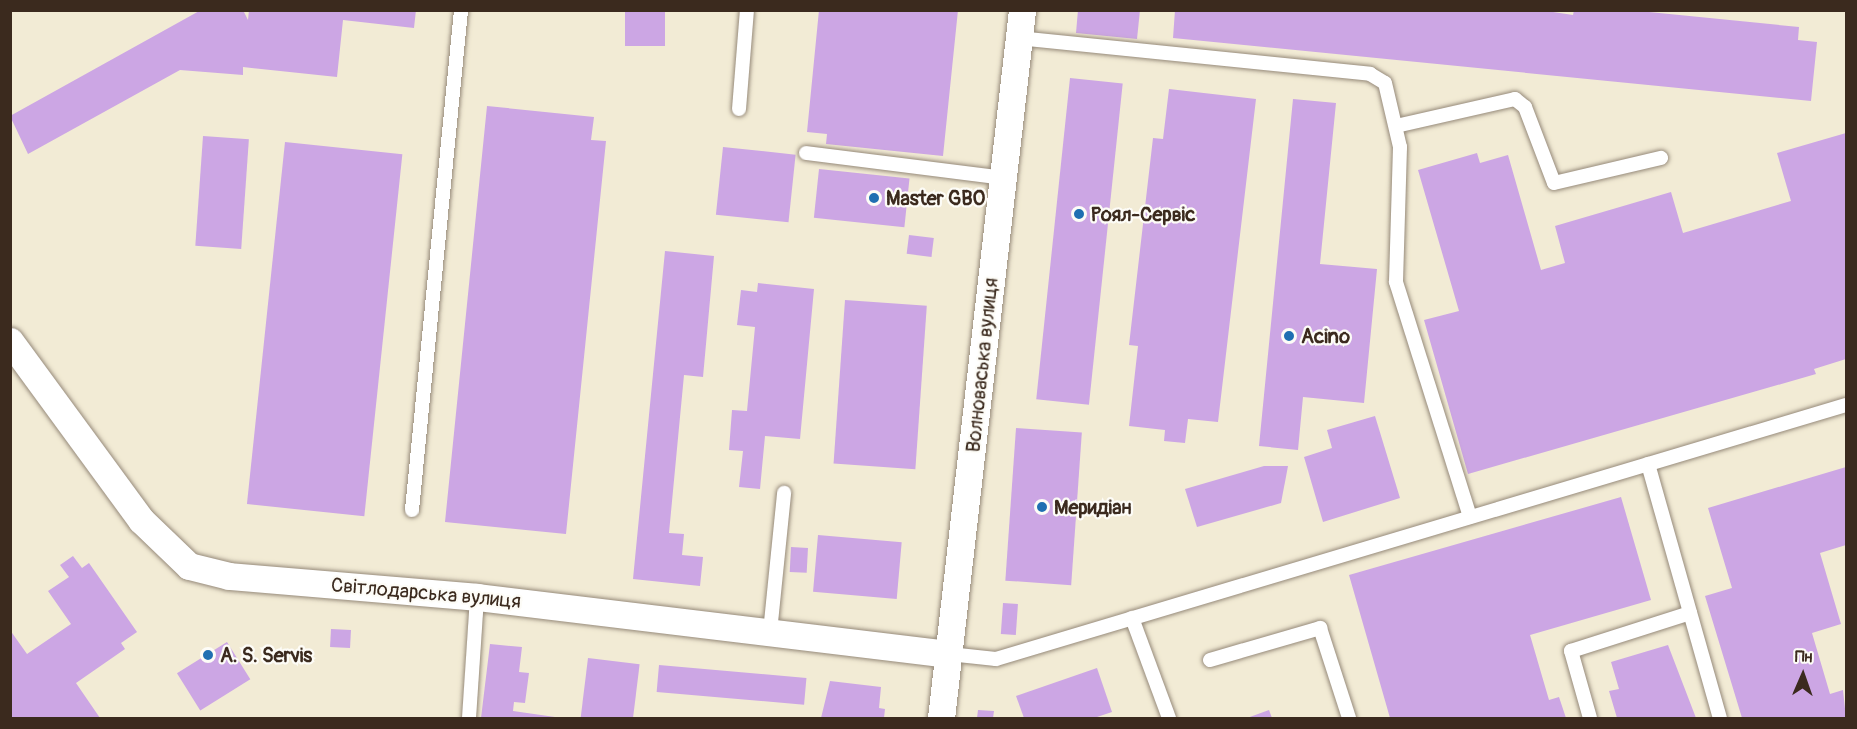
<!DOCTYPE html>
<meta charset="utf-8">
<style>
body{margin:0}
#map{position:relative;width:1857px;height:729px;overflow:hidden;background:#f2ebd5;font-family:Pangolin,sans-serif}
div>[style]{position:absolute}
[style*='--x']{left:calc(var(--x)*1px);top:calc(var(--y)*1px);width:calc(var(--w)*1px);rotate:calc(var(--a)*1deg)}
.building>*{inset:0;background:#cca6e4;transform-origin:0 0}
.roads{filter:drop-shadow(0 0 2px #968a7a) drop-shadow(0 0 2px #968a7a)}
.service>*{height:14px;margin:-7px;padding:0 7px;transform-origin:7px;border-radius:7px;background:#fff}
.minor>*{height:27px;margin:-13.5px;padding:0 13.5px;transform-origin:13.5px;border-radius:13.5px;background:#fff}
.dots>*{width:16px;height:16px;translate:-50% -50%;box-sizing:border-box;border:3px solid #fdfcf7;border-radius:50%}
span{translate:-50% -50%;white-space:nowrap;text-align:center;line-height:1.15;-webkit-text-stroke:4.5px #fdfcf7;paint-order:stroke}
.poi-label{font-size:20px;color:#3b2a1e;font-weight:700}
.left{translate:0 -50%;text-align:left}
.street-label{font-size:20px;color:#3b2a1e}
.frame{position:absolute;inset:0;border:12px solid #3b2a1e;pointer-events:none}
.north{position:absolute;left:1773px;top:645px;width:60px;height:60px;-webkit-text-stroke:4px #fdfcf7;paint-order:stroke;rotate:2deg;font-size:16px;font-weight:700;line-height:24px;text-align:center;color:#3b2a1e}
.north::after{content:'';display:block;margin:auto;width:21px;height:27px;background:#3b2a1e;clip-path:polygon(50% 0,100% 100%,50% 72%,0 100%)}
</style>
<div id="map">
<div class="building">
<i style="clip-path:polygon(201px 10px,243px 10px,248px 20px,249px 10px,416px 10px,414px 28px,343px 20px,337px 77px,243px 67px,243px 75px,180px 70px,28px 154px,10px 116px)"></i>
<i style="left:625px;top:10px;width:40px;height:36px"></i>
<i style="clip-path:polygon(819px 10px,958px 10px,943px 156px,826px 144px,827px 134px,807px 132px)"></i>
<i style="clip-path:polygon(1078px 10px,1140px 10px,1137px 39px,1076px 33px)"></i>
<i style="clip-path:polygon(1175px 10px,1540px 10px,1573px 15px,1574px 10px,1629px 10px,1799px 27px,1798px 40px,1817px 42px,1811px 101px,1173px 38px)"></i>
<i style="left:1070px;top:78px;width:53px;height:323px;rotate:6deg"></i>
<i style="clip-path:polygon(1169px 89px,1256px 99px,1218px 422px,1188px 419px,1185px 443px,1164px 441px,1165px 430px,1129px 426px,1138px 346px,1129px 345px,1153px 138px,1163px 139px)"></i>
<i style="clip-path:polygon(1293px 99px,1336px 103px,1320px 264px,1377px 269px,1364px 403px,1303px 397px,1298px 450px,1259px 446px)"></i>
<i style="clip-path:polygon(487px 106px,594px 117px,591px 140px,606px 141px,566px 534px,445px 522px)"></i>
<i style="clip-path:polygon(1846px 133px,1846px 359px,1814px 369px,1816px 374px,1468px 474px,1424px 320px,1459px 311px,1418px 170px,1477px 153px,1480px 163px,1508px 155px,1541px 270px,1565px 263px,1555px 226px,1671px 192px,1683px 233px,1791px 201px,1777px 153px)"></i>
<i style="left:203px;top:136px;width:46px;height:110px;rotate:4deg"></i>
<i style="left:285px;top:142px;width:118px;height:364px;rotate:6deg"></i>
<i style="left:723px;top:147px;width:73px;height:68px;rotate:6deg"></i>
<i style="left:819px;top:169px;width:91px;height:49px;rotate:6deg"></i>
<i style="left:909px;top:235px;width:25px;height:19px;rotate:7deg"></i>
<i style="clip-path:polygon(665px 251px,714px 256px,703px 377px,684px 375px,669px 533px,684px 534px,682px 555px,703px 557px,700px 586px,633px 579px)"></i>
<i style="clip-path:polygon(758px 283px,814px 289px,800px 439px,765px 436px,760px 489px,739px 487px,743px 451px,729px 450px,732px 410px,747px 411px,755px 327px,737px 325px,741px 290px,757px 292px)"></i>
<i style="left:845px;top:300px;width:82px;height:164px;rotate:4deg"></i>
<i style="clip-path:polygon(1375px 416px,1400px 498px,1323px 522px,1304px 457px,1332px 448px,1327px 430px)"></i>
<i style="left:1016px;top:428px;width:66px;height:153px;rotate:4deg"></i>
<i style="clip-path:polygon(1264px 466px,1288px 466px,1281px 503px,1197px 527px,1185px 489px)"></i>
<i style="clip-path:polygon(1846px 467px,1846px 545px,1820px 553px,1841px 624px,1812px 633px,1830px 694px,1843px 690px,1846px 718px,1742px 718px,1705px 596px,1732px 588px,1708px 508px)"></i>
<i style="clip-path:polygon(1621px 497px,1651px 600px,1530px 635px,1549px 700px,1559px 697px,1566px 718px,1390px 718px,1349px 575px)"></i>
<i style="left:818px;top:535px;width:84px;height:57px;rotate:5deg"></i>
<i style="left:791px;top:547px;width:17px;height:25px;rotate:3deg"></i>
<i style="clip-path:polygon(73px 556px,82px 568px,89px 563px,137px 632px,121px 643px,125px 649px,76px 683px,100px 718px,10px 718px,10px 630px,27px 654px,71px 624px,48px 591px,69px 577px,60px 565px)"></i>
<i style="left:1003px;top:603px;width:15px;height:31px;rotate:4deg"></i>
<i style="left:331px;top:629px;width:20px;height:18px;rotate:3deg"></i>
<i style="left:227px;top:642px;width:44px;height:59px;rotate:58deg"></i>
<i style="clip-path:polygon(490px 644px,522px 647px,519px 672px,529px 673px,525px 703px,514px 702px,513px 711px,562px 718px,481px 718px)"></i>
<i style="clip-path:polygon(1668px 645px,1696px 718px,1617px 718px,1609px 691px,1619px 689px,1611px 662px)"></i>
<i style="left:588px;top:658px;width:52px;height:60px;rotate:7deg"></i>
<i style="left:659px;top:665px;width:148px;height:27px;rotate:5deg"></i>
<i style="clip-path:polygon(1097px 668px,1112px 712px,1094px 718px,1024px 718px,1016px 696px)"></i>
<i style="clip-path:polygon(830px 681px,881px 687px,879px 708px,885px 709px,884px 718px,821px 718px)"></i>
<i style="clip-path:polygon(978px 710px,994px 711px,993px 718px,977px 718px)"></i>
<i style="clip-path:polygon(1269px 710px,1272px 718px,1247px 718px)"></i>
</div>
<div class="roads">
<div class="service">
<i style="--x:1018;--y:38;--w:354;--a:5.8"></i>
<i style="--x:1370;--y:74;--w:17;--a:31"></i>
<i style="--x:1385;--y:83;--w:66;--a:76.8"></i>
<i style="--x:1400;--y:147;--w:135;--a:91.7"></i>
<i style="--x:1396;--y:282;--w:246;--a:72.5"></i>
<i style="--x:739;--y:109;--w:99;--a:-85.4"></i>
<i style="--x:1396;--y:126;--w:122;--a:-12.8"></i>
<i style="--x:1515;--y:99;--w:13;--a:39"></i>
<i style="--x:1525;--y:107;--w:81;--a:69.1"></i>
<i style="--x:1554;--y:183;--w:110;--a:-13.2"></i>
<i style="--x:806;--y:153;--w:199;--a:7.2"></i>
<i style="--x:1648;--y:464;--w:264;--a:74.2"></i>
<i style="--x:412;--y:510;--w:502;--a:-84.4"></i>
<i style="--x:1132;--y:618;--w:107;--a:69.7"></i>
<i style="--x:770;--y:632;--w:140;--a:-84.2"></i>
<i style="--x:949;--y:654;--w:47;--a:6.1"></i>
<i style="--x:996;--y:659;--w:887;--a:-16.64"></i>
<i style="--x:1210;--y:660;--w:115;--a:-16.2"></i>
<i style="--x:1320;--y:628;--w:95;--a:72.1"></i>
<i style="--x:469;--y:718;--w:121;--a:-86.2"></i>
<i style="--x:1590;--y:718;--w:70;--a:-105.8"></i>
<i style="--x:1571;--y:651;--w:125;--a:-17.7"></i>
</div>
<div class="minor">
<i style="--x:10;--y:341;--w:222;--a:53.8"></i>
<i style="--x:141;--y:520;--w:66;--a:43.8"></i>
<i style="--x:189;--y:566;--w:41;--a:14"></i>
<i style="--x:229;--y:576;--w:249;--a:4.8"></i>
<i style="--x:477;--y:597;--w:475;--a:6.9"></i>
<i style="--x:941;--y:718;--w:713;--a:-83.47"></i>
</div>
</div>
<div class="dots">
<i style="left:874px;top:198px;background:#1f6fb2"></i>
<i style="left:1079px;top:214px;background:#1f6fb2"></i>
<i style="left:1289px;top:336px;background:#1f6fb2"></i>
<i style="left:1042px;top:507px;background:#1f6fb2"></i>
<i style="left:208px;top:655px;background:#1f6fb2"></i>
</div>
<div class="poi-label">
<span class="left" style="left:886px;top:198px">Master GBO</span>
<span class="left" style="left:1091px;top:214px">Роял-Сервіс</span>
<span class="left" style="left:1301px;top:336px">Acino</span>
<span class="left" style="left:1054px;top:507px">Меридіан</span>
<span class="left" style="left:220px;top:655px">A. S. Servis</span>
</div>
<div class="street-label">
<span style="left:982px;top:365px;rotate:-84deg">Волноваська вулиця</span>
<span style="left:426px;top:593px;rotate:5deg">Світлодарська вулиця</span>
</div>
<div class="frame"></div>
<div class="north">Пн</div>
</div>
